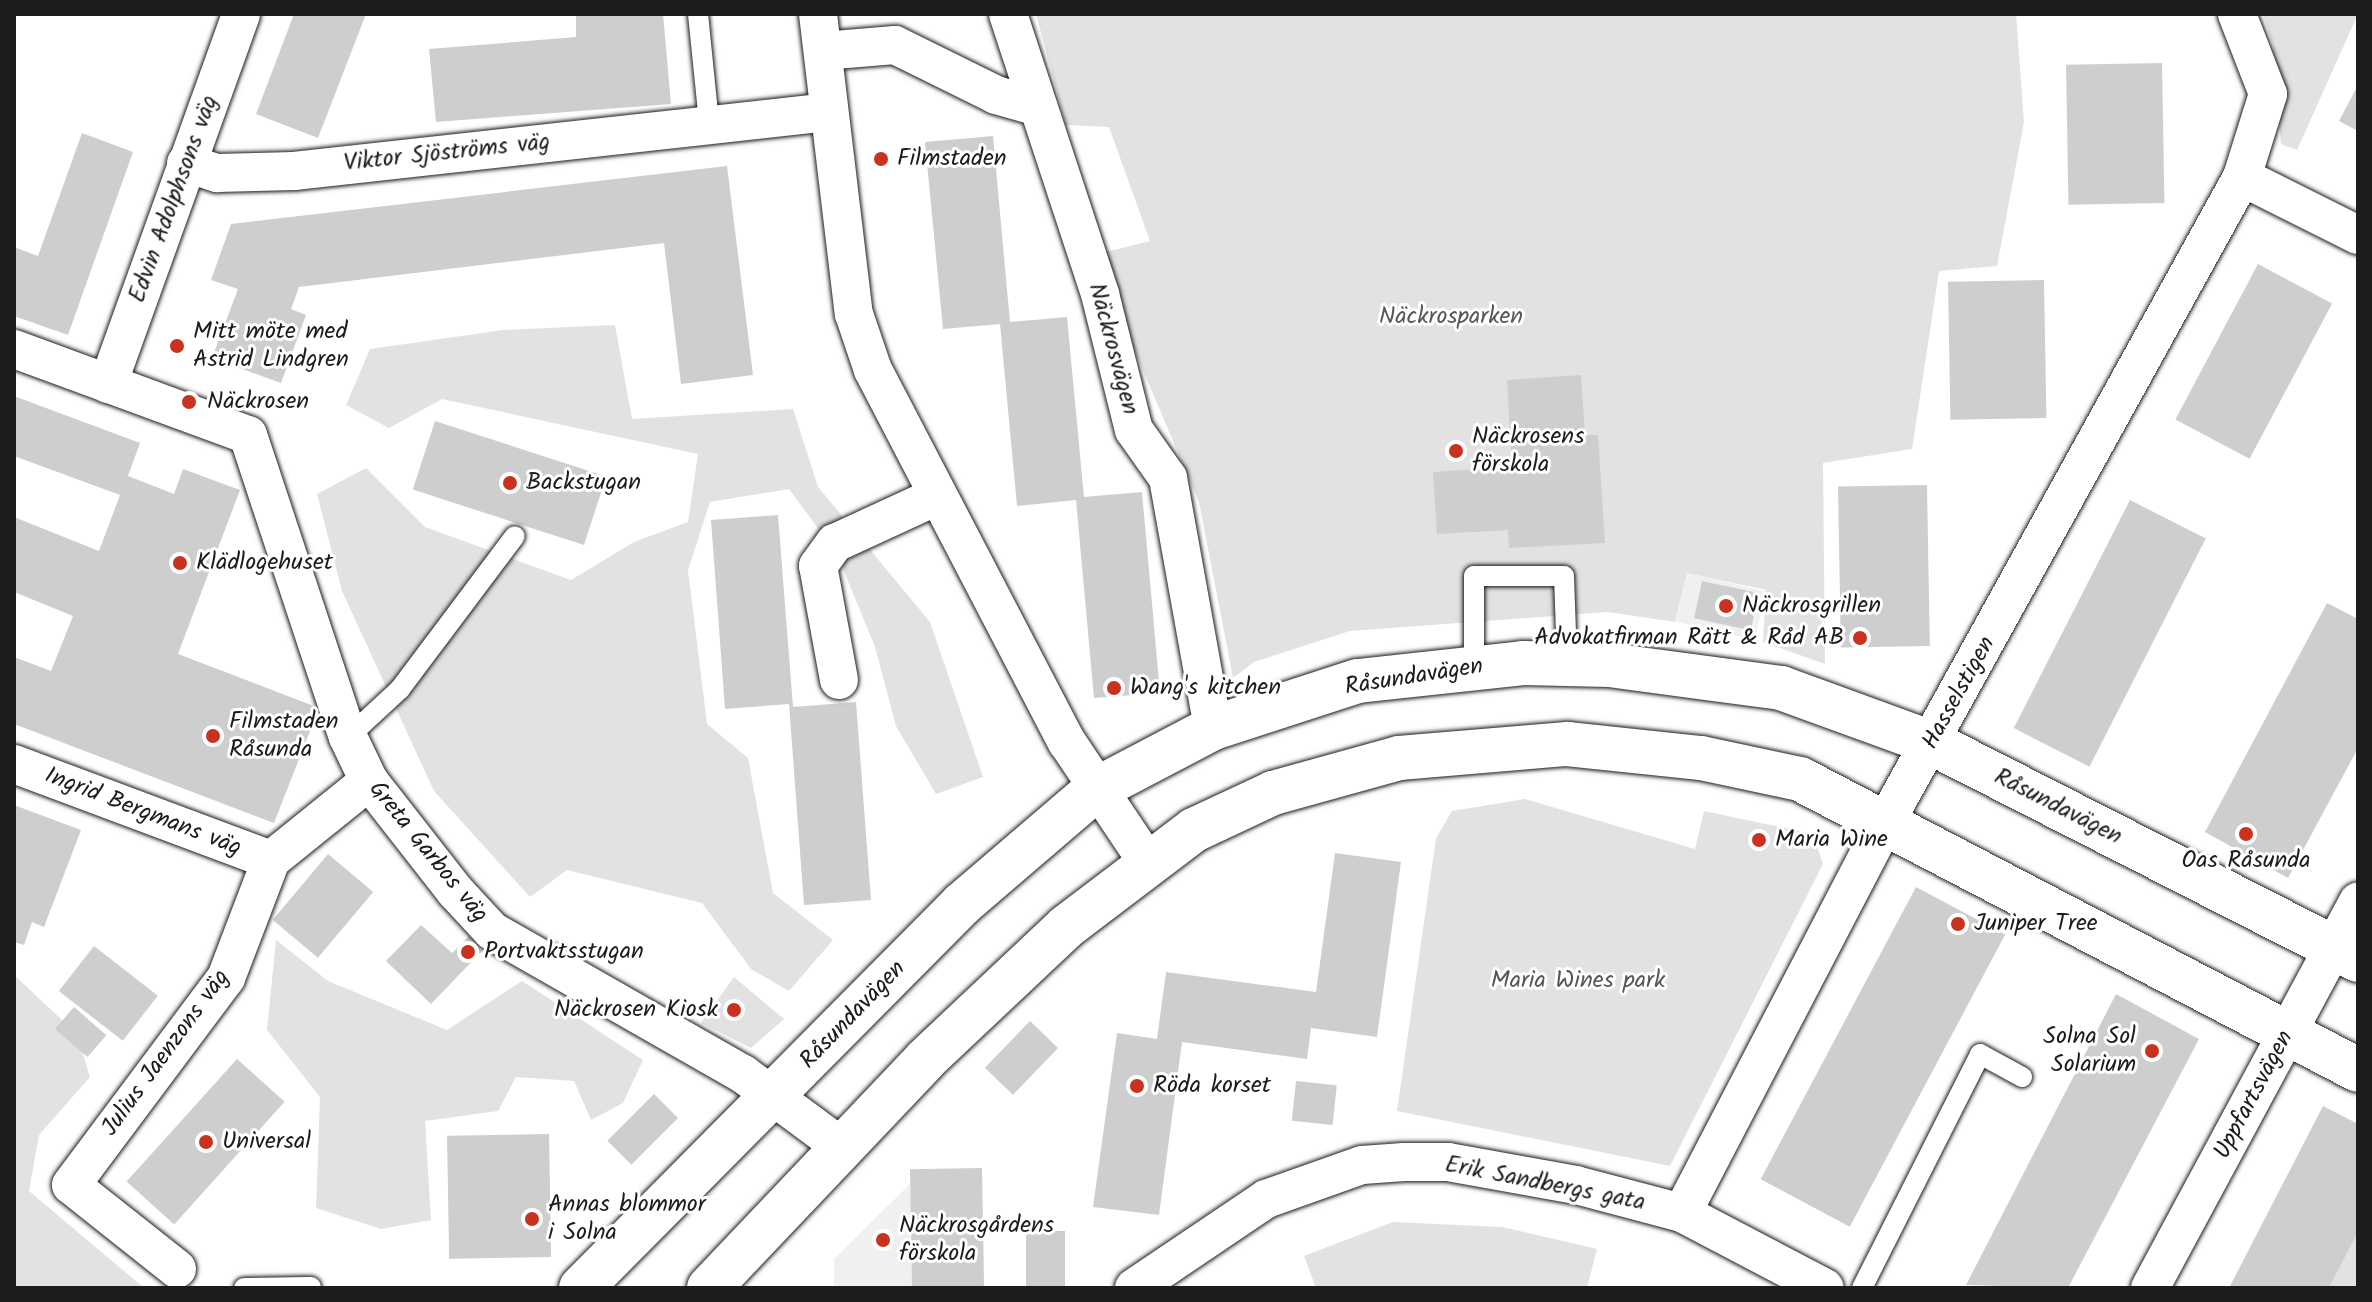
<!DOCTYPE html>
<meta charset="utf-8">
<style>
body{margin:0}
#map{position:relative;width:2372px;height:1302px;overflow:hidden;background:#fff;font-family:Kalam,sans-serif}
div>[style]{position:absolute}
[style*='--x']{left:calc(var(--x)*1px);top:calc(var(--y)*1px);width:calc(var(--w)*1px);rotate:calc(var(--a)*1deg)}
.built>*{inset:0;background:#f0f0f0;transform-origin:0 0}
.green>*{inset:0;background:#e2e2e2}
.building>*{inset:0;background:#cecece;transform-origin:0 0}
.roads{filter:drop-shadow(0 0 2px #1c1c1c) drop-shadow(0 0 2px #1c1c1c)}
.service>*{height:20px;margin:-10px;padding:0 10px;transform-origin:10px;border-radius:10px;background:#fff}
.minor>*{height:38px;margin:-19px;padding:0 19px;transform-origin:19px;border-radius:19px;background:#fff}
.tertiary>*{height:44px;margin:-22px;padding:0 22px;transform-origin:22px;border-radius:22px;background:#fff}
.dots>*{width:22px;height:22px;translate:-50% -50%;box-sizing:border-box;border:4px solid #fff;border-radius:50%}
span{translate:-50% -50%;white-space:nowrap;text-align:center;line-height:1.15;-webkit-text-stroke:6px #fff;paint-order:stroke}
.street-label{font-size:24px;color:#1c1c1c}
.poi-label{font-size:24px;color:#1c1c1c}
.left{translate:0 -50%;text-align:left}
.right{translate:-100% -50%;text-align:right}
.park-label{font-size:24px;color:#575757}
.frame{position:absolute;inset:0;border:16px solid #1c1c1c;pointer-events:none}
</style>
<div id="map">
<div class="built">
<i style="left:1687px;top:573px;width:81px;height:50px;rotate:13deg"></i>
<i style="clip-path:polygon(910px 1184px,915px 1288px,834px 1288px,834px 1259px)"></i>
</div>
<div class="green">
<i style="clip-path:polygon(1036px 14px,2016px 14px,2024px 122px,1997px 266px,1939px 271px,1912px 449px,1823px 463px,1825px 664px,1763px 642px,1766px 590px,1687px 573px,1675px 622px,1608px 612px,1350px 631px,1254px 662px,1233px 678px,1199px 502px,1125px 328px,1106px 252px,1150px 241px,1109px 127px,1066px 125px)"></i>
<i style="clip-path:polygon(2263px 14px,2358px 14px,2297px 150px,2281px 144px,2273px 46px)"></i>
<i style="clip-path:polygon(615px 325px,632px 419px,793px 409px,818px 487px,930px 622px,983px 777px,936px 794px,896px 726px,875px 647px,837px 554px,789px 489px,710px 502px,688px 570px,707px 724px,748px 758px,773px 893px,833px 940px,789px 991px,751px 969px,702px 903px,567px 870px,530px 897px,434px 791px,342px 591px,317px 494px,366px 468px,425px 527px,571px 580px,634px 542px,688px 522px,698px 454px,442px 399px,389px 428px,346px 405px,370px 349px,503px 330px)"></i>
<i style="clip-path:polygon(1525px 799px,1695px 849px,1704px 811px,1813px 834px,1823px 864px,1670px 1166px,1397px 1111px,1436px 838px,1452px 811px)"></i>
<i style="clip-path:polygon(276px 940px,328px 981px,447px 1030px,522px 981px,643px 1060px,623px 1103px,591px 1120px,574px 1081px,516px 1077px,498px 1111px,425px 1121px,431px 1220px,381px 1229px,316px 1208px,320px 1097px,267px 1030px)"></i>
<i style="clip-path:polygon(14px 975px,77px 1034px,90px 1077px,39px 1135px,29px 1191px,144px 1288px,14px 1288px)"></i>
<i style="clip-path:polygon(734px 977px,784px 1019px,751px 1048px,701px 1023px)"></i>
<i style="clip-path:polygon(1393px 1222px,1502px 1227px,1597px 1249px,1587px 1288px,1316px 1288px,1304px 1256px)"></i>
<i style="clip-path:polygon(2358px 1232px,2358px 1288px,2329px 1288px)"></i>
</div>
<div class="building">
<i style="clip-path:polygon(294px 14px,366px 14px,318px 138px,256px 114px)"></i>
<i style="clip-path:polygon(576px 14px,663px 14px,671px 104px,436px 122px,429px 49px,576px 37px)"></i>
<i style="left:2162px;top:63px;width:140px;height:96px;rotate:89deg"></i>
<i style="clip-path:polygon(2358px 85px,2358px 131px,2339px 121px)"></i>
<i style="clip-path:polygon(82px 133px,133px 152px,68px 335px,14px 316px,14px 247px,38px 256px)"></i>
<i style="clip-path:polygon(993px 136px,1010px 322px,1067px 317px,1084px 497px,1142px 492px,1160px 693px,1094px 698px,1076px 500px,1017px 506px,1000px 324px,943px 329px,925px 142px)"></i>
<i style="clip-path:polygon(727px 166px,753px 375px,681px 384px,664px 243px,299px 287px,291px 309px,306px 315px,281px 383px,212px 358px,238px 289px,211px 280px,231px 224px)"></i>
<i style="left:2258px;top:264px;width:84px;height:176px;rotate:28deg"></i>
<i style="left:2044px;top:280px;width:138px;height:96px;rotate:89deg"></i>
<i style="clip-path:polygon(1581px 375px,1585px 435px,1598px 435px,1605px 543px,1509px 548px,1508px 530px,1437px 534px,1433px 472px,1512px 467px,1507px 380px)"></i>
<i style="clip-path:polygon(14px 396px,140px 443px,128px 476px,174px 494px,183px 469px,240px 490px,178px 654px,319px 708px,274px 823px,14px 724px,14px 657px,51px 671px,73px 616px,14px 592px,14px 517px,99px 551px,120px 495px,14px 456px)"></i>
<i style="left:435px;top:421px;width:180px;height:72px;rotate:18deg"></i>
<i style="left:1927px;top:485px;width:161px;height:89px;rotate:89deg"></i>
<i style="left:2130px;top:500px;width:85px;height:256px;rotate:27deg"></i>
<i style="clip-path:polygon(778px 515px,793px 707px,856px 702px,871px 900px,804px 905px,789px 704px,725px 709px,711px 520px)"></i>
<i style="left:1702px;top:581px;width:58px;height:38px;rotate:12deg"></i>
<i style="clip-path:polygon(2327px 603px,2358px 619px,2358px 748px,2288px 878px,2205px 832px)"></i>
<i style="clip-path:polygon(14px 805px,81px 830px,44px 927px,32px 922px,24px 945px,14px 942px)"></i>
<i style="clip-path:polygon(1335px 853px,1401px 862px,1377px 1037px,1311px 1028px,1307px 1059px,1182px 1042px,1159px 1215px,1093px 1207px,1117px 1033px,1157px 1039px,1166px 972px,1316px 992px)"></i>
<i style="left:328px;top:854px;width:59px;height:86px;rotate:40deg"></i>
<i style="left:1916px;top:887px;width:101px;height:331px;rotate:28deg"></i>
<i style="clip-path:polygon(421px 925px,452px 953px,469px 936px,482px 951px,431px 1004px,386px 961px)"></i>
<i style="left:94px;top:946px;width:81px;height:57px;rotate:38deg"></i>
<i style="clip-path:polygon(2116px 994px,2199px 1039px,2068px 1288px,1966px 1285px)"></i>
<i style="left:74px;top:1007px;width:43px;height:29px;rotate:41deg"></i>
<i style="left:1030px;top:1021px;width:39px;height:65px;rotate:44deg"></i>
<i style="left:237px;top:1059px;width:64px;height:165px;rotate:42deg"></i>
<i style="left:1296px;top:1081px;width:41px;height:40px;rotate:6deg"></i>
<i style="left:654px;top:1094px;width:34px;height:66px;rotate:45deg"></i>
<i style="clip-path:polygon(2323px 1106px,2358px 1124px,2358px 1232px,2329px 1288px,2229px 1288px)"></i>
<i style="left:549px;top:1134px;width:123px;height:102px;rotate:89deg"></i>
<i style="left:982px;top:1168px;width:120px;height:72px;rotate:89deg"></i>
<i style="left:1026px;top:1231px;width:39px;height:57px"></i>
</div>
<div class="roads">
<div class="service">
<i style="--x:698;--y:14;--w:110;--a:84.2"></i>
<i style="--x:1474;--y:666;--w:90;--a:-90"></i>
<i style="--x:1474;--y:576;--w:90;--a:0"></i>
<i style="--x:1564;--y:576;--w:88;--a:88"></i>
<i style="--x:348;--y:737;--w:71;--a:-42.7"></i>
<i style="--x:400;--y:689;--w:191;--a:-53.1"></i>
<i style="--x:244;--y:1288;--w:67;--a:-0.9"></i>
<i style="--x:1862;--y:1288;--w:262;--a:-63.2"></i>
<i style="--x:1980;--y:1054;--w:48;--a:28.7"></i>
</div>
<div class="minor">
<i style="--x:818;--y:14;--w:302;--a:83.2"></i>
<i style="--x:854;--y:314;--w:59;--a:71.3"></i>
<i style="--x:873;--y:370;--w:420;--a:62.5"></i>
<i style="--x:1067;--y:742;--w:149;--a:56.2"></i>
<i style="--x:1008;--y:14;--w:295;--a:71.8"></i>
<i style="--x:1100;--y:294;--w:140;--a:76"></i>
<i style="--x:1134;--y:430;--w:59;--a:54.7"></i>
<i style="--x:1168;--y:478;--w:254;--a:79.8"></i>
<i style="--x:823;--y:51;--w:72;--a:-4.8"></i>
<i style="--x:895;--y:45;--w:113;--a:26.3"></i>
<i style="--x:996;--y:95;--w:44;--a:15.9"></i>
<i style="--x:186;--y:163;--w:33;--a:18"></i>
<i style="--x:217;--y:173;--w:77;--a:-1.5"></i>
<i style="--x:294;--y:171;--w:537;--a:-6.3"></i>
<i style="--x:2242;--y:177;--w:130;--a:26.6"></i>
<i style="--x:14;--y:349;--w:249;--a:20.2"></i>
<i style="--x:248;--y:435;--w:318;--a:71.7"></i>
<i style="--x:348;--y:737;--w:49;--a:64.5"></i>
<i style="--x:369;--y:781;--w:140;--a:52"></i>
<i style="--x:455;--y:891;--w:54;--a:47.2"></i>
<i style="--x:492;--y:931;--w:289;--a:29.7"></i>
<i style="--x:743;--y:1074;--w:124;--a:36.5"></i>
<i style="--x:108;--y:384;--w:393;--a:-70.2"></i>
<i style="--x:839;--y:680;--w:116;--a:-100.4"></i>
<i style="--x:818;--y:566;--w:29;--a:-54"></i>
<i style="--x:835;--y:543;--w:110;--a:-24.7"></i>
<i style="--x:14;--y:764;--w:274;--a:20.5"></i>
<i style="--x:1682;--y:1213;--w:440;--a:-62.5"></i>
<i style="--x:1885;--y:823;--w:738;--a:-61.07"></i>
<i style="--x:2242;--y:177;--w:87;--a:-72.6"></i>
<i style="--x:2268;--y:94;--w:86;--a:-111.2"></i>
<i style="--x:177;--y:1269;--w:135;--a:-141.6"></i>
<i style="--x:71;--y:1185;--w:259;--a:-53.2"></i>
<i style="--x:226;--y:978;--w:126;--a:-69.1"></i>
<i style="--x:271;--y:860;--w:126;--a:-38.9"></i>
<i style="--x:1134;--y:1288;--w:159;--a:-34"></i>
<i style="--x:1266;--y:1199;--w:102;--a:-19.5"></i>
<i style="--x:1362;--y:1165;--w:42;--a:-4.1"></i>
<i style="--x:1404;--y:1162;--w:44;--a:0"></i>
<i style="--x:1448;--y:1162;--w:130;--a:10.2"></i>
<i style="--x:1576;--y:1185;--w:110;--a:14.8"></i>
<i style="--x:1682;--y:1213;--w:161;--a:27.7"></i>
<i style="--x:2150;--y:1288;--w:439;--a:-61.7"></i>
</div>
<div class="tertiary">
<i style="--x:581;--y:1288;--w:541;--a:-45.22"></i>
<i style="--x:962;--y:904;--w:175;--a:-40.6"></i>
<i style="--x:1095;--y:790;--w:133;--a:-27.7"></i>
<i style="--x:1213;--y:728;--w:152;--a:-18"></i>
<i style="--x:1358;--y:681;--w:166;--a:-6.2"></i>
<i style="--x:1523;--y:663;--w:86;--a:1.3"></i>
<i style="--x:1609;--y:665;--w:174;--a:7.6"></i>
<i style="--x:1781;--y:688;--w:161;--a:20"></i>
<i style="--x:1932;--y:743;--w:478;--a:27"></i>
<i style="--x:709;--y:1288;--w:314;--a:-46.5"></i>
<i style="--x:925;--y:1060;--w:194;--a:-43.3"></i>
<i style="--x:1066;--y:927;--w:161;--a:-37.2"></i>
<i style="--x:1194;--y:830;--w:87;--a:-25.1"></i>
<i style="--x:1273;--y:793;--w:131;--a:-15.5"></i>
<i style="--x:1399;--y:758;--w:169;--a:-4.8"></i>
<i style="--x:1567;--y:744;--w:135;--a:6"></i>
<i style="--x:1701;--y:758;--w:101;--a:12"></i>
<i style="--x:1800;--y:779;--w:629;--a:27.54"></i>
</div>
</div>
<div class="dots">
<i style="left:881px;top:159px;background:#c8321e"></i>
<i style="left:177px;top:346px;background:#c8321e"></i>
<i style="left:189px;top:402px;background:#c8321e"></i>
<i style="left:1456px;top:451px;background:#c8321e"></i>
<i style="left:510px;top:483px;background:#c8321e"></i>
<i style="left:180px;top:563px;background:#c8321e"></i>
<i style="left:1726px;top:606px;background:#c8321e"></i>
<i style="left:1860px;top:638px;background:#c8321e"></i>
<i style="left:1114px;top:688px;background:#c8321e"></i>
<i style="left:213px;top:736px;background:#c8321e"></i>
<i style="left:2246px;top:834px;background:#c8321e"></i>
<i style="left:1759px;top:840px;background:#c8321e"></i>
<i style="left:1958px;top:924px;background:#c8321e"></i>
<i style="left:468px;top:952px;background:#c8321e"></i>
<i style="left:734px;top:1010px;background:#c8321e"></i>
<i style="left:2152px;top:1051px;background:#c8321e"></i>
<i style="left:1137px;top:1086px;background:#c8321e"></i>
<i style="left:206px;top:1142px;background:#c8321e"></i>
<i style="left:532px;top:1219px;background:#c8321e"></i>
<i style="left:883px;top:1240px;background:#c8321e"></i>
</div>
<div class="street-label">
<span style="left:447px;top:153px;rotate:-6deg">Viktor Sjöströms väg</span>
<span style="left:174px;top:199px;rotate:-70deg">Edvin Adolphsons väg</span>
<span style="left:1113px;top:349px;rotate:75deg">Näckrosvägen</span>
<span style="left:1414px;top:677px;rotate:-9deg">Råsundavägen</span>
<span style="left:1959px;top:693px;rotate:-61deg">Hasselstigen</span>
<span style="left:2058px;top:807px;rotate:27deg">Råsundavägen</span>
<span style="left:143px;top:812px;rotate:21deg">Ingrid Bergmans väg</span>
<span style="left:428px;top:852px;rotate:51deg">Greta Garbos väg</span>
<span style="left:853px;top:1015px;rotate:-46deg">Råsundavägen</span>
<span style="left:166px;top:1053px;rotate:-54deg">Julius Jaenzons väg</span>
<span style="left:2254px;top:1095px;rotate:-62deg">Uppfartsvägen</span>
<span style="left:1545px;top:1184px;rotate:11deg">Erik Sandbergs gata</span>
</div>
<div class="poi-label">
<span class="left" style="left:897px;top:159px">Filmstaden</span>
<span class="left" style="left:193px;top:346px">Mitt möte med<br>Astrid Lindgren</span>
<span class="left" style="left:207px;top:402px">Näckrosen</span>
<span class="left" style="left:1472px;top:451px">Näckrosens<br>förskola</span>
<span class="left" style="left:526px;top:483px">Backstugan</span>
<span class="left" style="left:196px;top:563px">Klädlogehuset</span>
<span class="left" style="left:1742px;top:606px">Näckrosgrillen</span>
<span class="right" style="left:1844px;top:638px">Advokatfirman Rätt &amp; Råd AB</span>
<span class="left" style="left:1130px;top:688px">Wang's kitchen</span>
<span class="left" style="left:229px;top:736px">Filmstaden<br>Råsunda</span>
<span class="left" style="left:1775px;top:840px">Maria Wine</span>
<span style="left:2246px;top:861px">Oas Råsunda</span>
<span class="left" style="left:1974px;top:924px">Juniper Tree</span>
<span class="left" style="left:484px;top:952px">Portvaktsstugan</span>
<span class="right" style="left:718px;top:1010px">Näckrosen Kiosk</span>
<span class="right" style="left:2136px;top:1051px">Solna Sol<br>Solarium</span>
<span class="left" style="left:1153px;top:1086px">Röda korset</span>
<span class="left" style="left:222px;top:1142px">Universal</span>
<span class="left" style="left:548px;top:1219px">Annas blommor<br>i Solna</span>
<span class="left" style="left:899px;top:1240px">Näckrosgårdens<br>förskola</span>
</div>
<div class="park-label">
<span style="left:1451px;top:317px">Näckrosparken</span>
<span style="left:1578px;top:981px">Maria Wines park</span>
</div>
<div class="frame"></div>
</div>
